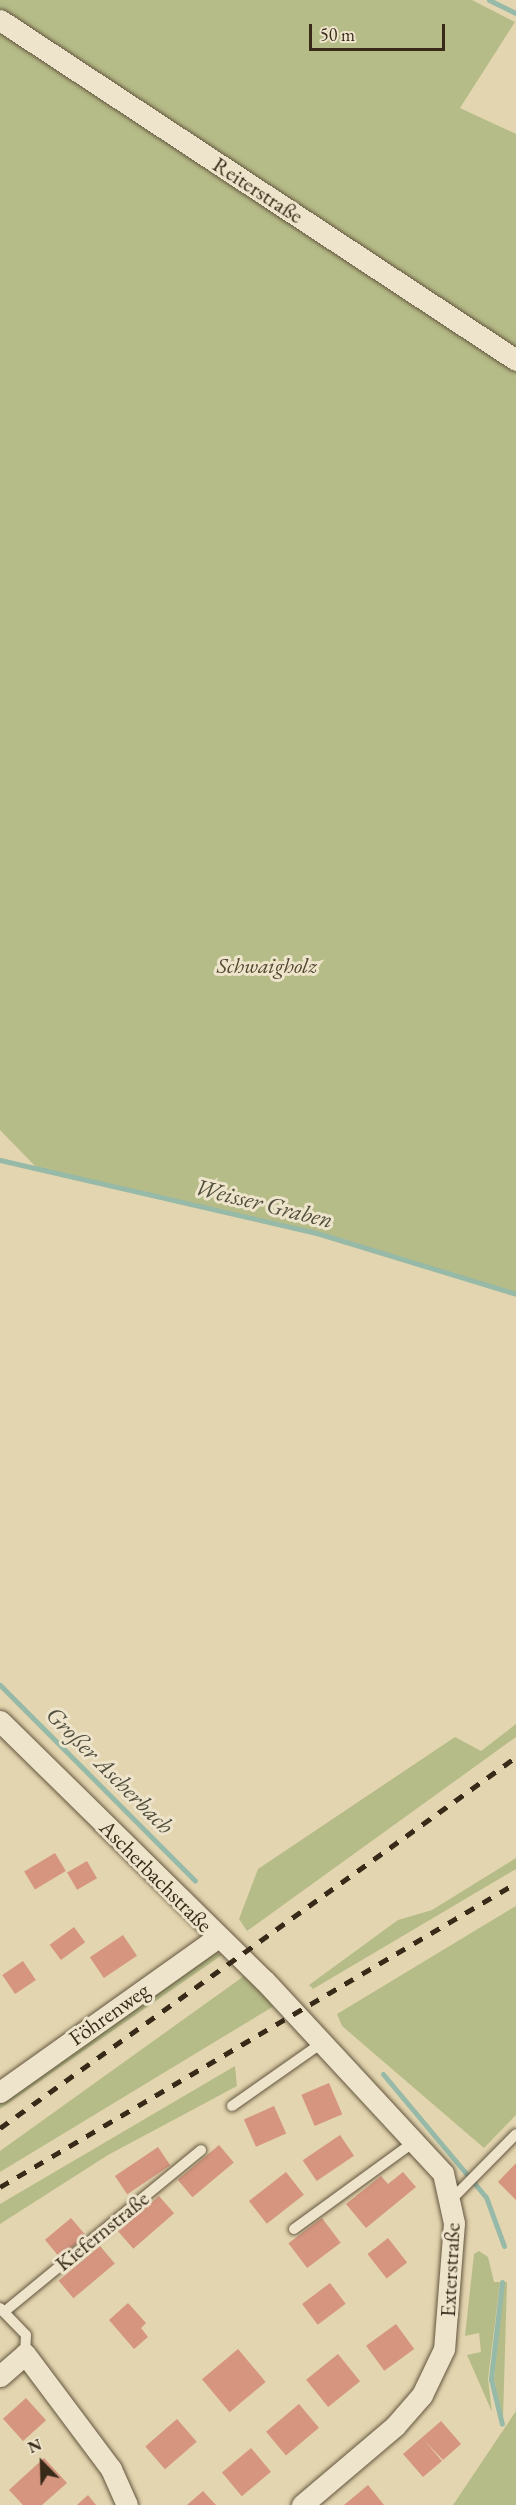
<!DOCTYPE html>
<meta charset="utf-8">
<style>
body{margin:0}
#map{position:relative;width:516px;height:2505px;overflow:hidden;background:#e3d5af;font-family:"EB Garamond",serif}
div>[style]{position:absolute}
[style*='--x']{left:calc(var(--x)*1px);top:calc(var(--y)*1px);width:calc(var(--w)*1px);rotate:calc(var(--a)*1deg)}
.green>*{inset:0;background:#b6bc88}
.stream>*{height:5px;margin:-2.5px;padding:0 2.5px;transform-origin:2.5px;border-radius:2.5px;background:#96b9a8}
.building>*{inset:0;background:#d6957f;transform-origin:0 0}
.roads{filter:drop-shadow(0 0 2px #63553e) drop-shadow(0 0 2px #63553e)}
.service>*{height:10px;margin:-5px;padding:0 5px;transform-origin:5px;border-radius:5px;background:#ede4cb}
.minor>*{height:21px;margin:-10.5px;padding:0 10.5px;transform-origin:10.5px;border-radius:10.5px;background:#ede4cb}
.rail>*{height:4.5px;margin-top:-2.25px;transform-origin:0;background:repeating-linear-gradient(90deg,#382a18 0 10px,transparent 0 20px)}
span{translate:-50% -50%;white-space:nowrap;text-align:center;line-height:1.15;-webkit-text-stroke:6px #ede4cb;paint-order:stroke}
.street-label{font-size:22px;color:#382a18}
.park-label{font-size:22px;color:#51472e;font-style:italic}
.water-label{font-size:24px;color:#504e3c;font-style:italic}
.north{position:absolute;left:12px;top:2433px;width:60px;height:60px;-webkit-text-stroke:4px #ede4cb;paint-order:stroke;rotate:337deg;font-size:16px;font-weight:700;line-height:24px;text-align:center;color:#382a18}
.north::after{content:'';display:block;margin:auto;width:21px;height:27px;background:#382a18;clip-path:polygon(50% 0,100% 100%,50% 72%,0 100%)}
.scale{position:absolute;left:309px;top:24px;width:136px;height:27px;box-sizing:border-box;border:3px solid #382a18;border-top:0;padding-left:8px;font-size:18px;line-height:21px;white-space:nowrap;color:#382a18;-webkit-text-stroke:4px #ede4cb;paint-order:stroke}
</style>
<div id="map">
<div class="green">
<i style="clip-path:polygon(0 0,472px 0,515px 22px,460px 108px,516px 134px,516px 1294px,320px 1234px,37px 1168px,0 1130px)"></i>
<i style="clip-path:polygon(516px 1724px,516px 1737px,247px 1931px,239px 1919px,258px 1869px,455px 1737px,481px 1751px)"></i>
<i style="clip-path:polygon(516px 1858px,516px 1869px,313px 1989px,309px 1985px,398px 1920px,432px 1910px)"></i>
<i style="clip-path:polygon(516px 1906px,516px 2115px,484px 2148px,342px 2026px,337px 2014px)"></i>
<i style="clip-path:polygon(208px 1951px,222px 1955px,0 2109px,0 2097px)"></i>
<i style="clip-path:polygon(244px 1976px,274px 2006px,0 2172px,0 2151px)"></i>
<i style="clip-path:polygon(235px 2066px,237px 2086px,108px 2155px,0 2224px,0 2204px)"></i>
<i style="clip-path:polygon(479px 2251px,488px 2257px,494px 2282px,500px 2282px,488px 2379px,492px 2412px,467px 2355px,481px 2352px,479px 2333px,465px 2336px,474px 2254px)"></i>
<i style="clip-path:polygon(504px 2282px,507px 2282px,503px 2419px,494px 2379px)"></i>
<i style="clip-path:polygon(516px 2411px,516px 2505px,453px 2505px)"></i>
</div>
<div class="stream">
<i style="--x:489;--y:0;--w:30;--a:26"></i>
<i style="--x:0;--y:1160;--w:328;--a:13"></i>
<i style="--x:320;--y:1234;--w:205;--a:17"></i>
<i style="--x:0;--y:1685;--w:276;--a:45.1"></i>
<i style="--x:383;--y:2074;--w:160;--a:50.1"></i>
<i style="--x:486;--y:2197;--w:52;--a:69.8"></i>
<i style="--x:502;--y:2282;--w:98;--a:96.5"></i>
<i style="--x:491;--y:2379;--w:46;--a:76.3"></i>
</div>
<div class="building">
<i style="left:55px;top:1853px;width:21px;height:36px;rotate:59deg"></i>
<i style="left:87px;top:1861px;width:20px;height:23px;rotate:60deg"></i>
<i style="left:74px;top:1927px;width:19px;height:30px;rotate:54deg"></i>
<i style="left:123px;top:1935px;width:25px;height:40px;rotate:56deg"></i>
<i style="left:23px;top:1961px;width:23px;height:25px;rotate:56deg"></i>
<i style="left:329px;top:2083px;width:34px;height:30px;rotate:67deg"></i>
<i style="left:274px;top:2106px;width:30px;height:33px;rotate:66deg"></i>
<i style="left:340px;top:2135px;width:25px;height:45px;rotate:56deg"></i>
<i style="left:219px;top:2145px;width:23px;height:54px;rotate:50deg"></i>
<i style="left:158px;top:2147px;width:22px;height:52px;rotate:56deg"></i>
<i style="clip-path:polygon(516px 2163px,516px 2200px,498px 2182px)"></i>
<i style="left:286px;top:2172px;width:29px;height:47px;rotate:52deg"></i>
<i style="clip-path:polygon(403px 2172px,416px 2187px,366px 2228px,346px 2204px,381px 2176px,388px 2184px)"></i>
<i style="left:159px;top:2196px;width:23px;height:54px;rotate:49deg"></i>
<i style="left:71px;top:2218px;width:23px;height:34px;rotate:50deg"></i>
<i style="left:322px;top:2218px;width:31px;height:42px;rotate:53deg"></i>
<i style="left:388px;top:2238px;width:31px;height:26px;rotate:52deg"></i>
<i style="left:100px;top:2246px;width:23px;height:54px;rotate:50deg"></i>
<i style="left:330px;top:2283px;width:26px;height:35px;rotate:53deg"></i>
<i style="clip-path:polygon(128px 2303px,146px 2323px,141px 2328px,148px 2337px,134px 2349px,109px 2320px)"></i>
<i style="left:396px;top:2324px;width:31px;height:37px;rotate:54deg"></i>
<i style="left:238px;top:2349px;width:43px;height:47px;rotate:50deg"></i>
<i style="left:338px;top:2354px;width:35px;height:41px;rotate:51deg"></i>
<i style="left:26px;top:2398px;width:30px;height:31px;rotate:48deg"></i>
<i style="left:299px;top:2404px;width:31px;height:43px;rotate:50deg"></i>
<i style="left:177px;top:2419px;width:30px;height:42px;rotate:49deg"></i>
<i style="clip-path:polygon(441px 2421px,461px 2444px,443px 2460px,424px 2440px,442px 2461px,423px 2477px,403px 2454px)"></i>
<i style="left:251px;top:2448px;width:31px;height:38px;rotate:50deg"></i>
<i style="clip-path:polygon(44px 2458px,67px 2483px,42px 2505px,23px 2505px,9px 2490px)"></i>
<i style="clip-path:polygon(368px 2485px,384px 2505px,344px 2505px)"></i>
<i style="clip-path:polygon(203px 2491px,216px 2505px,187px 2505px)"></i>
<i style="clip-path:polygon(88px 2495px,96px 2505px,77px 2505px)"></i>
</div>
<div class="roads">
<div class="service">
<i style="--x:232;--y:2106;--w:111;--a:-35.1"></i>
<i style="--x:452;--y:2199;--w:91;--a:-45.4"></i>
<i style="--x:294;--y:2229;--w:150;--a:-36"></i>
<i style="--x:0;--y:2308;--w:37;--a:46"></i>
<i style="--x:26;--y:2335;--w:19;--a:93"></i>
<i style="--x:4;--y:2312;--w:255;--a:-39.4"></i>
</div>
<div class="minor">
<i style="--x:0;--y:20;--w:618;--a:33.38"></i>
<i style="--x:0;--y:1721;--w:370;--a:44.5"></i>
<i style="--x:264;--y:1980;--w:263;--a:47.2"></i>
<i style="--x:443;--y:2173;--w:51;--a:77.6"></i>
<i style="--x:454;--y:2223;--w:126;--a:94.5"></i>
<i style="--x:444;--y:2349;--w:51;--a:115.6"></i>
<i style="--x:422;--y:2395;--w:41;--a:131.1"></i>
<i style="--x:395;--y:2426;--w:122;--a:139.7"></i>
<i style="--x:0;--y:2092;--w:267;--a:-35.4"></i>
<i style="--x:0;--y:2376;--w:33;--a:-41"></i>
<i style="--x:25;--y:2354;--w:144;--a:53.2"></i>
<i style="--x:111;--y:2469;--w:39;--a:66"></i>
</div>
</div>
<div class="rail">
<i style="--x:0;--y:2128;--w:636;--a:-35.72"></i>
<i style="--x:0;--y:2187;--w:599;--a:-30.5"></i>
</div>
<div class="street-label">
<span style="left:258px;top:190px;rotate:33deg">Reiterstraße</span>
<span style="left:156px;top:1876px;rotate:45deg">Ascherbachstraße</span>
<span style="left:109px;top:2014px;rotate:-35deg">Föhrenweg</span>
<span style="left:102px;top:2231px;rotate:-39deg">Kiefernstraße</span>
<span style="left:450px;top:2270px;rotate:-87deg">Exterstraße</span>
</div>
<div class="park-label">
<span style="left:267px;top:966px">Schwaigholz</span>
</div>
<div class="water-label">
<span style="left:264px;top:1203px;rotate:14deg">Weisser Graben</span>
<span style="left:110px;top:1770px;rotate:45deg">Großer Ascherbach</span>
</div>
<div class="north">N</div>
<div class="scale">50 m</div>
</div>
